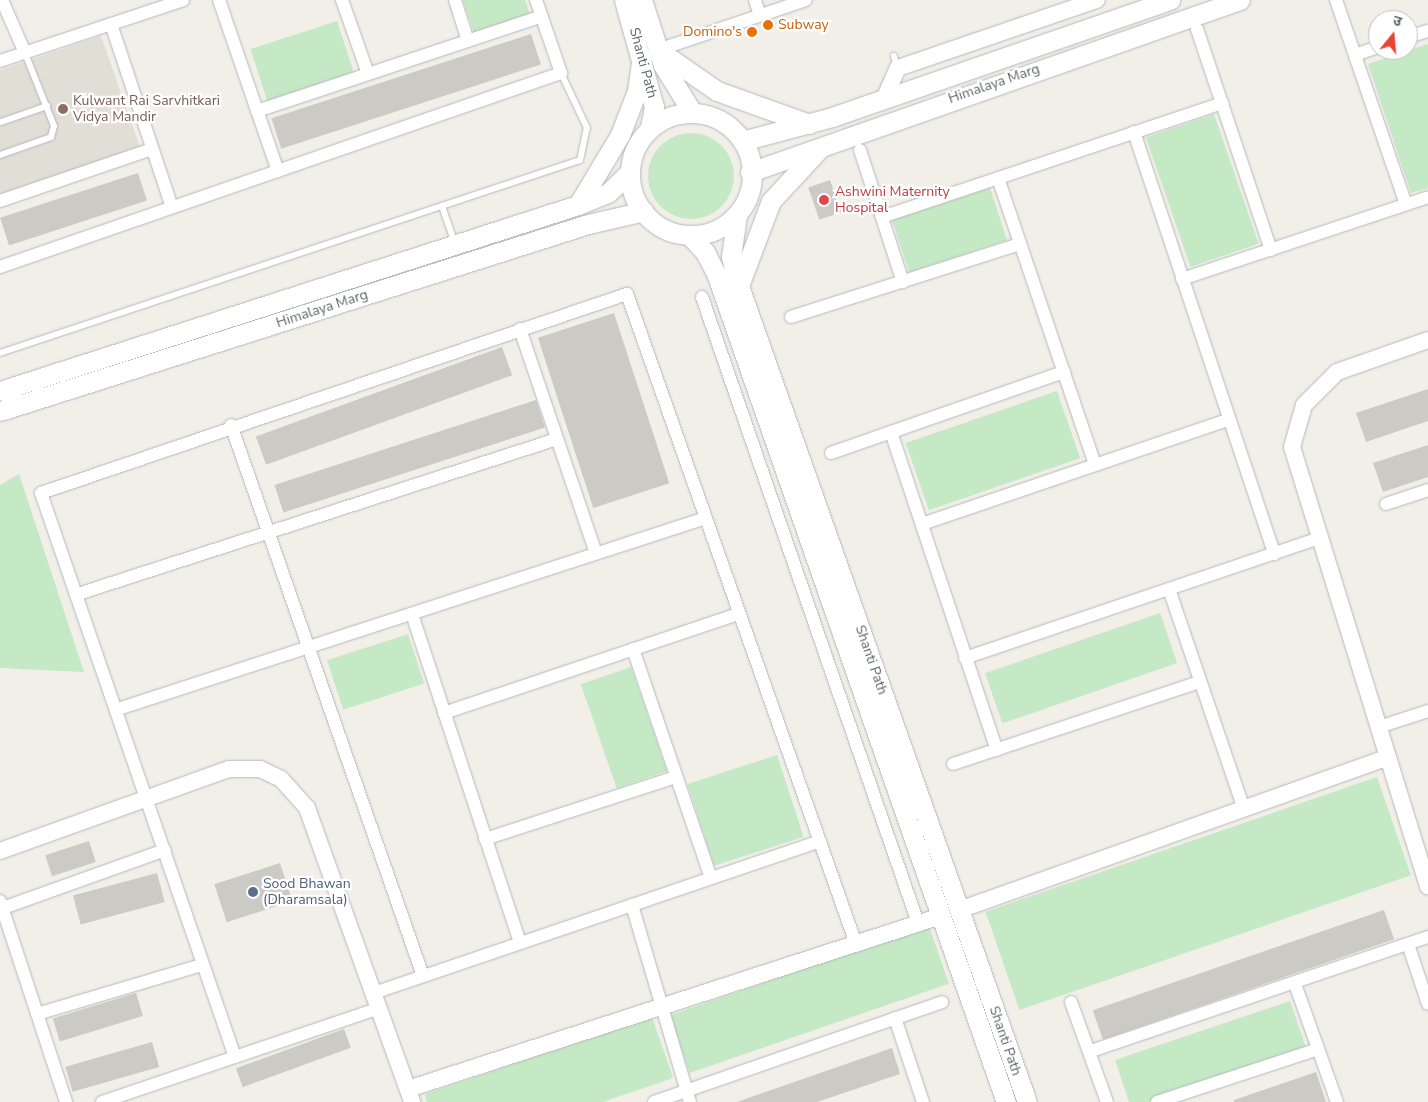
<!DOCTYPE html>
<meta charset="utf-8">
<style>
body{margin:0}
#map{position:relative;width:1428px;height:1102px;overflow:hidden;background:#f1efe8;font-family:"Nunito Sans","Noto Sans Devanagari",sans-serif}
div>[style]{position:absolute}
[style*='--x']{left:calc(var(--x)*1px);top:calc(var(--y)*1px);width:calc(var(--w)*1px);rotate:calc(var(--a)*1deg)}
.education>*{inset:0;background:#e1ded6}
.green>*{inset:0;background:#c5e8c5;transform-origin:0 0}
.round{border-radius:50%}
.building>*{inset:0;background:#cccac5;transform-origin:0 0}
.roads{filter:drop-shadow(0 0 1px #b5b8bc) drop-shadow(0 0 1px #b5b8bc)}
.service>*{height:6px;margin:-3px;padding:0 3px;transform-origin:3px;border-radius:3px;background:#fff}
.minor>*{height:12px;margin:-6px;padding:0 6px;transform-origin:6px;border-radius:6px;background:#fff}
.tertiary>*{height:16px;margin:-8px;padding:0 8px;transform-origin:8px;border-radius:8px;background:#fff}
.secondary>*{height:19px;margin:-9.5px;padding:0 9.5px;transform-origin:9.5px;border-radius:9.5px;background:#fff}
.secondary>.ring{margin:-9.5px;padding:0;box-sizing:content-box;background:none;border:19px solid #fff;border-radius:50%}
.dots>*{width:14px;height:14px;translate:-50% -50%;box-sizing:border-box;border:2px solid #fff;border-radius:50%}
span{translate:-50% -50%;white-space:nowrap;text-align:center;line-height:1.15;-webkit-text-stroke:4.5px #fff;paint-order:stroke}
.food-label{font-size:14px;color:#c56008}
.left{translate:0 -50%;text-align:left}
.right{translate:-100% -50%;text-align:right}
.street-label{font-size:14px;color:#5f6368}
.education-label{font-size:14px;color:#785e54}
.health-label{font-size:14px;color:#be3a42}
.service-label{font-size:14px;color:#4e5e75}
.north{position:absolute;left:1368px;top:10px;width:50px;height:50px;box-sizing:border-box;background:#fff;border:1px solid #bfc1c3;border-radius:50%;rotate:17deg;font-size:14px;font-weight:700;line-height:20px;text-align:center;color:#5f6368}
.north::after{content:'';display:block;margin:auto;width:18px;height:22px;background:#ea4335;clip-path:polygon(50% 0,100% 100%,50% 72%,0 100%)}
</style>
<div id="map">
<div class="education">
<i style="clip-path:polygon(101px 36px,140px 147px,0 195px,0 70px)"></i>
</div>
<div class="green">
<i style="clip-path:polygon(463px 0,525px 0,530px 15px,474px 33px)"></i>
<i style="left:337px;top:21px;width:55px;height:91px;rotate:72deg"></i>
<i style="clip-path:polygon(1428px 44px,1428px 188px,1411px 193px,1368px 64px)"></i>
<i style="left:1214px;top:114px;width:137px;height:72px;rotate:71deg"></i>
<i class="round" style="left:648px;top:133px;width:86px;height:86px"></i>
<i style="left:990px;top:188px;width:55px;height:103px;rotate:72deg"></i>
<i style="left:1057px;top:391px;width:71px;height:160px;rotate:71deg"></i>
<i style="clip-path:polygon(19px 474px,84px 672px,0 668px,0 485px)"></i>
<i style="left:1160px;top:613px;width:53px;height:185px;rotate:71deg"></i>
<i style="left:408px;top:634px;width:52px;height:85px;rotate:72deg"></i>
<i style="left:631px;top:667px;width:110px;height:53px;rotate:71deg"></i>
<i style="left:777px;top:755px;width:86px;height:94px;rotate:72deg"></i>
<i style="left:1377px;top:777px;width:104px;height:414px;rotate:71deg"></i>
<i style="left:929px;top:926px;width:61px;height:274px;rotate:71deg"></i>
<i style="clip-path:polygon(1290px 1001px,1307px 1051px,1156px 1102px,1129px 1102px,1115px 1060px)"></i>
<i style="clip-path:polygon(652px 1017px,673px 1078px,603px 1102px,427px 1102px,425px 1094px)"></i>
</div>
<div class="building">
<i style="left:531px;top:34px;width:32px;height:273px;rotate:72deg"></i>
<i style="left:138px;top:173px;width:29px;height:145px;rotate:72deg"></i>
<i style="left:830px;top:180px;width:34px;height:23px;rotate:71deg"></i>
<i style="left:614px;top:313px;width:179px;height:80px;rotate:72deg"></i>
<i style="left:502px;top:347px;width:30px;height:262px;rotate:70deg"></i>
<i style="clip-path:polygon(1428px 389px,1428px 421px,1366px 442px,1356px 413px)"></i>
<i style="left:536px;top:400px;width:29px;height:275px;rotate:72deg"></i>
<i style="clip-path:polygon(1428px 445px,1428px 477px,1383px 492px,1373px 463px)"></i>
<i style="left:89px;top:841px;width:22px;height:46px;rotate:72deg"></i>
<i style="left:280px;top:863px;width:40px;height:69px;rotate:72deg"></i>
<i style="left:157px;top:873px;width:30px;height:87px;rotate:75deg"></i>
<i style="left:1384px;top:910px;width:31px;height:308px;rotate:71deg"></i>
<i style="left:136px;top:993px;width:24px;height:87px;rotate:73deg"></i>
<i style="left:344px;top:1029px;width:20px;height:115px;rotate:70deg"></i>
<i style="left:152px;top:1042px;width:26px;height:90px;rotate:74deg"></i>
<i style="clip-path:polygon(892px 1048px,900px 1074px,817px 1102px,737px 1102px)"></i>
<i style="clip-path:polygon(1316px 1072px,1326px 1102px,1234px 1102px,1234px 1100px)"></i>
</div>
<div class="roads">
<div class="service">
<i style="--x:894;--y:56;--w:11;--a:75"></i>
<i style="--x:1;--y:122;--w:49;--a:-19.2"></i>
<i style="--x:0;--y:155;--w:54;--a:-19.4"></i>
<i style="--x:51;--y:137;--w:11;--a:-75"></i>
<i style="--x:54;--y:126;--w:79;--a:-111.7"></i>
<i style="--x:442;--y:206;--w:39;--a:71"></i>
<i style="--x:0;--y:353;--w:611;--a:-18.41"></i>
<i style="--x:580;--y:160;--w:33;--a:-78"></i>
<i style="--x:587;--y:128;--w:61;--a:-115.3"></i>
</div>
<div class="minor">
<i style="--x:2;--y:0;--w:58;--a:66.5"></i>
<i style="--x:219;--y:0;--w:181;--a:71"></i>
<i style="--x:342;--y:0;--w:78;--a:70.6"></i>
<i style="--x:455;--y:0;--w:43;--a:72.4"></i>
<i style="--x:755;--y:0;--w:16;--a:72"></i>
<i style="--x:1336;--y:0;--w:216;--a:71.1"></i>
<i style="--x:111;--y:24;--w:193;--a:71.6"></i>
<i style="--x:1197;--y:29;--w:233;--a:71.5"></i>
<i style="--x:1408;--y:37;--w:21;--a:-17"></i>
<i style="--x:658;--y:50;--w:156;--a:-18.7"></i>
<i style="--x:1355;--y:55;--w:24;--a:-19"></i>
<i style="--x:0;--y:61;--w:193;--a:-18.4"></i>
<i style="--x:257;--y:111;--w:300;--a:-18.4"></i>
<i style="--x:1134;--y:132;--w:445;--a:71.6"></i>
<i style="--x:860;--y:150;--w:139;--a:72"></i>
<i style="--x:998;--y:178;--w:303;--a:71.3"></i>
<i style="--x:0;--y:201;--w:161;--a:-18.9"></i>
<i style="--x:882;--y:217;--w:359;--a:-18.5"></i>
<i style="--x:0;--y:267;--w:594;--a:-19.08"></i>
<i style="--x:561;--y:73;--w:77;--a:-108.9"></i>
<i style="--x:1182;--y:279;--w:259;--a:-18.4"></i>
<i style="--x:702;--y:297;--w:662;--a:70.96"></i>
<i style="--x:791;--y:317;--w:240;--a:-17.7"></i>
<i style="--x:520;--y:329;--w:237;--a:71.3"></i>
<i style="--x:231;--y:425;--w:583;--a:70.79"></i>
<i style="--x:891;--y:432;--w:335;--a:71.6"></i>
<i style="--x:831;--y:453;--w:247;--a:-19.2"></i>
<i style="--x:1386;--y:504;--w:44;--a:-18.4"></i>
<i style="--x:922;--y:524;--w:325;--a:-18.8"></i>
<i style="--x:1169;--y:589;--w:232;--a:71.2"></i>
<i style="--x:78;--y:594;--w:503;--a:-17.93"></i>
<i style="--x:412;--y:614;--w:346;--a:71.8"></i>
<i style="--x:633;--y:649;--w:242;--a:71.2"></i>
<i style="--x:965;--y:658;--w:374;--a:-18.7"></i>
<i style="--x:118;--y:709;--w:618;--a:-18"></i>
<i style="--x:444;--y:713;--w:311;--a:-18.6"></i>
<i style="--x:1379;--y:727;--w:52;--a:-18.1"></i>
<i style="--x:953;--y:764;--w:260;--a:-18.4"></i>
<i style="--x:485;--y:839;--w:201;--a:-18"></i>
<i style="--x:0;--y:901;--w:212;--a:71.8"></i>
<i style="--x:632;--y:905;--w:205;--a:73.6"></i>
<i style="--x:3;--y:908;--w:172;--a:-19.7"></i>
<i style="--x:1408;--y:944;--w:63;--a:71.6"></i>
<i style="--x:1295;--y:984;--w:125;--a:70.4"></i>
<i style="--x:374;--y:993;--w:471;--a:-18.8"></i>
<i style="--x:1071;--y:1002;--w:106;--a:70.2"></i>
<i style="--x:37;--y:1014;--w:171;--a:-16.6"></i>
<i style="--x:895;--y:1018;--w:89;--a:71.6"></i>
<i style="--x:1091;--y:1051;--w:356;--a:-18.7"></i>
<i style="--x:235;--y:1057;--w:596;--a:-108.98"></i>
<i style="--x:41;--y:493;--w:619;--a:-18.76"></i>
<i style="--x:627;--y:294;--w:689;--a:70.59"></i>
<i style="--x:102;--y:1102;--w:293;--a:-18.7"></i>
<i style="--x:654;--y:1102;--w:305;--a:-19.1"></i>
<i style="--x:1157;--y:1102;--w:169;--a:-18.2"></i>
</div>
<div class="tertiary">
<i style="--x:884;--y:99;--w:34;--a:-66"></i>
<i style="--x:898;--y:68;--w:210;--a:-18.9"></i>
<i style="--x:1428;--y:340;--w:96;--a:160.6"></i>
<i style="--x:1337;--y:372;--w:47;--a:135"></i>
<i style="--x:1304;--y:405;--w:44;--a:105.9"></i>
<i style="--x:1292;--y:447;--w:460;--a:72.8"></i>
<i style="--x:0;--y:851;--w:243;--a:-19.7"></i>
<i style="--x:229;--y:769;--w:31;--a:0"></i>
<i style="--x:260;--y:769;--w:23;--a:25"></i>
<i style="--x:281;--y:779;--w:39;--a:48"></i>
<i style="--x:307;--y:808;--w:312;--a:70.3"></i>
<i style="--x:959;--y:910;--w:455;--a:-19.6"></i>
<i style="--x:408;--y:1089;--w:560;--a:-17.98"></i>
</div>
<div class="secondary">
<i style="--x:624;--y:0;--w:111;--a:74.3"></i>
<i style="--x:654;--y:107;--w:20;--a:101"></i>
<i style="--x:642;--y:0;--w:68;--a:72.1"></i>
<i style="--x:663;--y:65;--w:55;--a:58.3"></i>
<i style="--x:658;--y:50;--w:72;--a:34.8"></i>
<i style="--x:717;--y:91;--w:98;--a:19.7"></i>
<i class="ring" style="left:630px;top:113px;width:103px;height:103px"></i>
<i style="--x:742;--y:141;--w:93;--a:-14.9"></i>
<i style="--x:832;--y:117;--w:358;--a:-19.1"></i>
<i style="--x:750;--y:172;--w:519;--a:-19.34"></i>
<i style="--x:578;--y:205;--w:82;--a:-59"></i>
<i style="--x:620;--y:135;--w:47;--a:-68.9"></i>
<i style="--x:637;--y:91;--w:34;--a:-82"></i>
<i style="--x:737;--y:215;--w:42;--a:98.1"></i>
<i style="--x:731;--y:257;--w:30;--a:75"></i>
<i style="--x:739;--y:286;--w:865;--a:70.56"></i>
<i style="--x:690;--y:236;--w:22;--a:47"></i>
<i style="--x:705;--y:252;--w:27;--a:63"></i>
<i style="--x:717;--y:276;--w:875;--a:70.72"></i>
<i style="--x:739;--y:286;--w:91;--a:-69.4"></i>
<i style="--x:771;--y:201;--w:72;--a:-47.2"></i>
<i style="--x:0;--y:391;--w:607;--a:-17.84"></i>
<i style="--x:578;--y:205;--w:32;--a:-22"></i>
<i style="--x:608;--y:193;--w:30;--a:-44"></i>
<i style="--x:0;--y:411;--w:617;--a:-17.64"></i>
<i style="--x:588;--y:224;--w:57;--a:-13.1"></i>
</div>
</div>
<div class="dots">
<i style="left:768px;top:25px;background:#e8710a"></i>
<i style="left:752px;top:32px;background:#e8710a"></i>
<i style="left:63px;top:109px;background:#8d6e63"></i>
<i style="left:824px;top:200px;background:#e0444e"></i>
<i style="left:253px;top:892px;background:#5c6f8a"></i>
</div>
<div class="food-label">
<span class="left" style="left:778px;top:25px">Subway</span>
<span class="right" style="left:742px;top:32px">Domino's</span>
</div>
<div class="street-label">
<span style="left:643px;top:63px;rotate:75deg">Shanti Path</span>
<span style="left:994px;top:84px;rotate:-19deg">Himalaya Marg</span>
<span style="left:322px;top:309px;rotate:-18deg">Himalaya Marg</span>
<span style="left:871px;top:660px;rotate:71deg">Shanti Path</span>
<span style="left:1005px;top:1041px;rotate:71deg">Shanti Path</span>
</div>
<div class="education-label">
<span class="left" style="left:73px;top:109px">Kulwant Rai Sarvhitkari<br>Vidya Mandir</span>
</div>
<div class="health-label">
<span class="left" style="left:835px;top:200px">Ashwini Maternity<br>Hospital</span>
</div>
<div class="service-label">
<span class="left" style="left:263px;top:892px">Sood Bhawan<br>(Dharamsala)</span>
</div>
<div class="north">उ</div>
</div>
